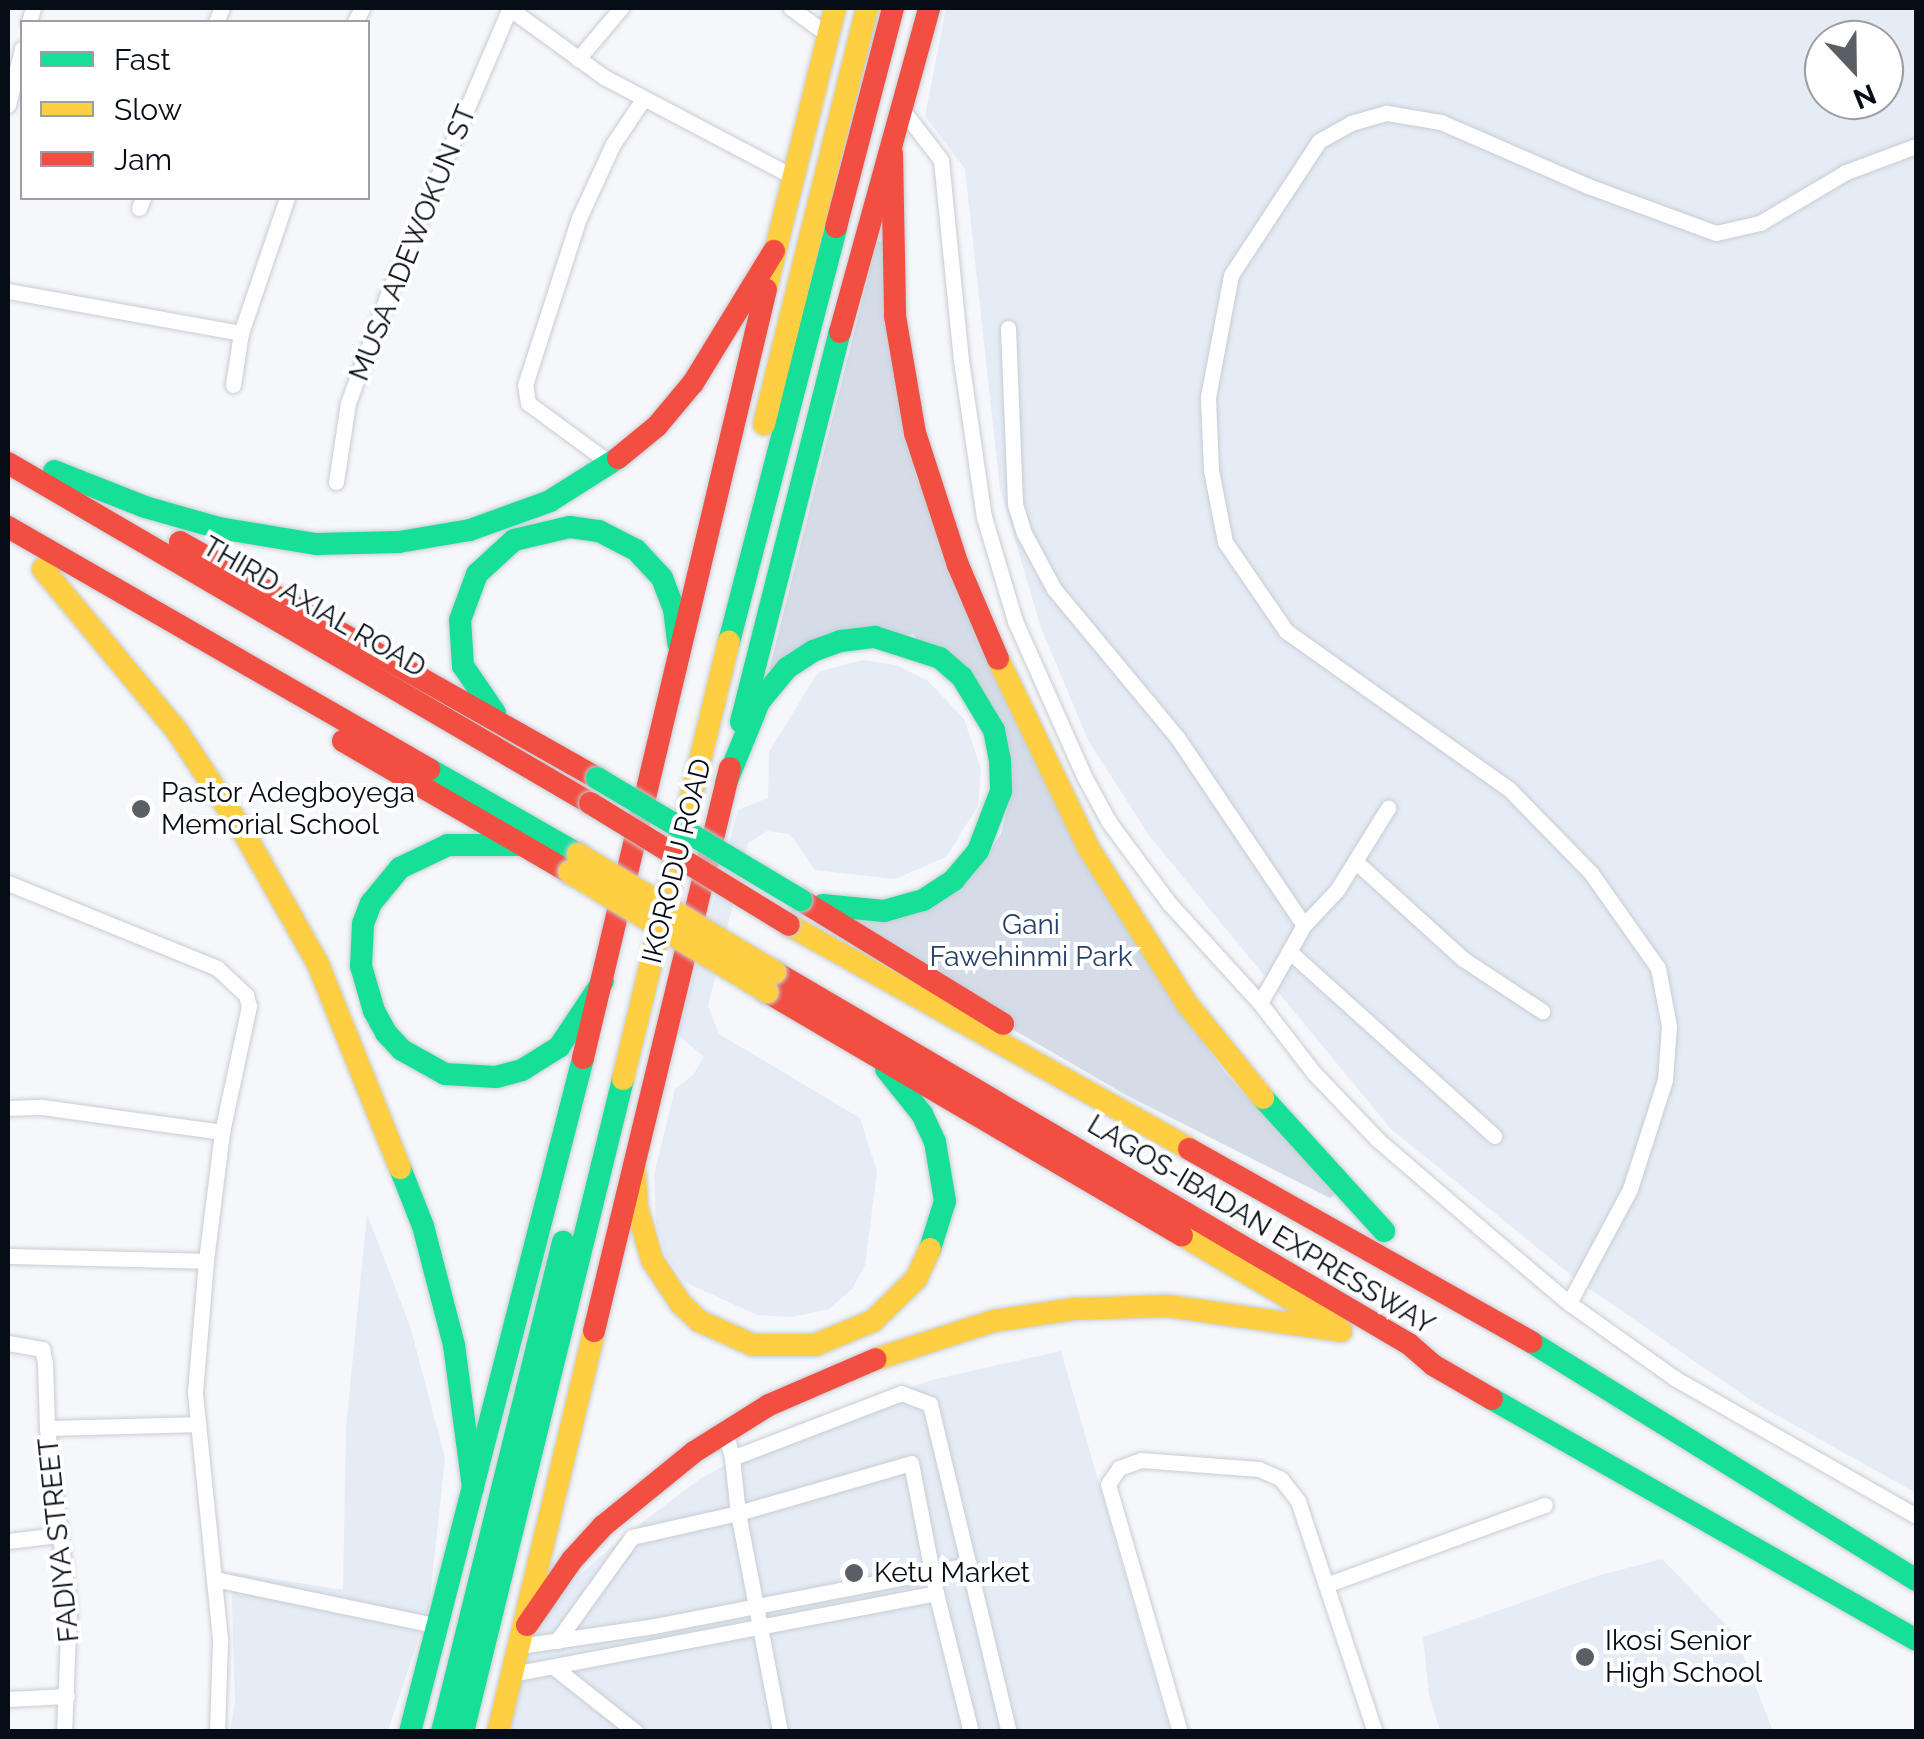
<!DOCTYPE html>
<style>
body{margin:0}
#map{position:relative;width:1924px;height:1739px;overflow:hidden;background:#f5f7fa;font-family:Raleway,sans-serif}
div>[style]{position:absolute}
[style*='--x']{left:calc(var(--x)*1px);top:calc(var(--y)*1px);width:calc(var(--w)*1px);rotate:calc(var(--a)*1deg)}
.built>*{inset:0;background:#e5ecf6}
.green>*{inset:0;background:#d3dce7}
.roads{filter:drop-shadow(0 0 2px #c7cdd4) drop-shadow(0 0 2px #c7cdd4)}
.street>*{height:15px;margin:-7.5px;padding:0 7.5px;transform-origin:7.5px;border-radius:7.5px;background:#fefefe}
.fast>*{height:22px;margin:-11px;padding:0 11px;transform-origin:11px;border-radius:11px;background:#16e098}
.slow>*{height:22px;margin:-11px;padding:0 11px;transform-origin:11px;border-radius:11px;background:#ffcf43}
.jam>*{height:22px;margin:-11px;padding:0 11px;transform-origin:11px;border-radius:11px;background:#f24e42}
.bridges{filter:drop-shadow(0 0 2px #c7cdd4) drop-shadow(0 0 2px #c7cdd4)}
.fast-bridge>*{height:22px;margin:-11px;padding:0 11px;transform-origin:11px;border-radius:11px;background:#16e098}
.slow-bridge>*{height:22px;margin:-11px;padding:0 11px;transform-origin:11px;border-radius:11px;background:#ffcf43}
.jam-bridge>*{height:22px;margin:-11px;padding:0 11px;transform-origin:11px;border-radius:11px;background:#f24e42}
.dots>*{width:28px;height:28px;translate:-50% -50%;box-sizing:border-box;border:5px solid #fff;border-radius:50%}
span{translate:-50% -50%;white-space:nowrap;text-align:center;line-height:1.15;-webkit-text-stroke:8px #fff;paint-order:stroke}
.street-label{font-size:28px;color:#060d17}
.poi-label{font-size:28px;color:#060d17}
.left{translate:0 -50%;text-align:left}
.park-label{font-size:28px;color:#264268}
.frame{position:absolute;inset:0;border:10px solid #060d17;pointer-events:none}
.legend{position:absolute;left:20px;top:20px;width:350px;height:180px;box-sizing:border-box;background:#fff;border:2px solid #9b9ea2;margin:0;padding:12px 18px;list-style:none;font-size:30px;color:#060d17}
.legend li{display:flex;align-items:center;gap:20px;height:50px}
.legend b{width:50px;border:2px solid #9b9ea2}
.north{position:absolute;left:1804px;top:20px;width:100px;height:100px;box-sizing:border-box;background:#fff;border:2px solid #9b9ea2;border-radius:50%;rotate:158deg;font-size:28px;font-weight:700;line-height:40px;text-align:center;color:#060d17}
.north::after{content:'';display:block;margin:auto;width:35px;height:45px;background:#5a5f66;clip-path:polygon(50% 0,100% 100%,50% 72%,0 100%)}
</style>
<div id="map">
<div class="built">
<i style="clip-path:polygon(evenodd,946px 8px,1916px 8px,1916px 1493px,1755px 1403px,1577px 1280px,1391px 1129px,1151px 838px,1089px 742px,1041px 628px,1000px 489px,965px 169px,925px 116px,946px 8px,1824px 40px,1884px 40px,1884px 100px,1824px 100px,1824px 40px)"></i>
<i style="clip-path:polygon(862px 660px,896px 665px,928px 681px,964px 719px,981px 769px,978px 806px,946px 857px,895px 879px,815px 870px,790px 834px,767px 831px,748px 843px,708px 1006px,719px 1034px,860px 1118px,877px 1172px,865px 1265px,852px 1289px,829px 1309px,792px 1317px,757px 1315px,685px 1282px,666px 1256px,656px 1223px,654px 1175px,675px 1089px,693px 1075px,704px 1057px,678px 1035px,738px 810px,768px 798px,769px 752px,818px 672px)"></i>
<i style="clip-path:polygon(367px 1214px,410px 1326px,445px 1458px,429px 1607px,388px 1731px,230px 1732px,235px 1702px,231px 1572px,343px 1590px,346px 1428px)"></i>
<i style="clip-path:polygon(1061px 1351px,1170px 1731px,504px 1732px,545px 1607px,620px 1539px,701px 1478px,786px 1434px,931px 1380px)"></i>
<i style="clip-path:polygon(1662px 1559px,1735px 1634px,1773px 1731px,1440px 1731px,1429px 1695px,1423px 1637px,1597px 1576px)"></i>
</div>
<div class="green">
<i style="clip-path:polygon(877px 241px,883px 241px,915px 475px,1187px 1020px,1226px 1074px,1336px 1194px,1330px 1198px,1128px 1096px,981px 1011px,854px 924px,978px 868px,1001px 834px,1011px 793px,1010px 756px,913px 634px,769px 670px)"></i>
</div>
<div class="roads">
<div class="street">
<i style="--x:509;--y:8;--w:117;--a:36"></i>
<i style="--x:604;--y:77;--w:212;--a:27.8"></i>
<i style="--x:791;--y:8;--w:46;--a:36.1"></i>
<i style="--x:29;--y:22;--w:15;--a:-74"></i>
<i style="--x:216;--y:22;--w:15;--a:-67"></i>
<i style="--x:355;--y:22;--w:16;--a:-63"></i>
<i style="--x:578;--y:59;--w:67;--a:-49.9"></i>
<i style="--x:8;--y:105;--w:58;--a:-76"></i>
<i style="--x:904;--y:112;--w:61;--a:52.4"></i>
<i style="--x:941;--y:160;--w:201;--a:84.3"></i>
<i style="--x:961;--y:360;--w:159;--a:81.7"></i>
<i style="--x:984;--y:517;--w:109;--a:73.4"></i>
<i style="--x:1015;--y:621;--w:172;--a:66"></i>
<i style="--x:1085;--y:778;--w:50;--a:61.4"></i>
<i style="--x:1109;--y:822;--w:101;--a:53.5"></i>
<i style="--x:1169;--y:903;--w:135;--a:47.7"></i>
<i style="--x:1260;--y:1003;--w:88;--a:52.4"></i>
<i style="--x:1314;--y:1073;--w:93;--a:46.3"></i>
<i style="--x:1378;--y:1140;--w:133;--a:40.7"></i>
<i style="--x:1479;--y:1227;--w:118;--a:40.2"></i>
<i style="--x:1569;--y:1303;--w:131;--a:35.4"></i>
<i style="--x:1676;--y:1379;--w:276;--a:29.7"></i>
<i style="--x:139;--y:208;--w:11;--a:-68"></i>
<i style="--x:8;--y:291;--w:237;--a:10.2"></i>
<i style="--x:1008;--y:328;--w:176;--a:87.7"></i>
<i style="--x:1015;--y:504;--w:30;--a:73"></i>
<i style="--x:1024;--y:533;--w:64;--a:61.8"></i>
<i style="--x:1054;--y:589;--w:192;--a:50.3"></i>
<i style="--x:1177;--y:737;--w:227;--a:56"></i>
<i style="--x:233;--y:385;--w:53;--a:-81.3"></i>
<i style="--x:241;--y:333;--w:143;--a:-71.2"></i>
<i style="--x:611;--y:464;--w:103;--a:-143.7"></i>
<i style="--x:528;--y:403;--w:18;--a:-99"></i>
<i style="--x:525;--y:385;--w:176;--a:-72.1"></i>
<i style="--x:579;--y:218;--w:81;--a:-65.3"></i>
<i style="--x:613;--y:144;--w:55;--a:-56"></i>
<i style="--x:336;--y:482;--w:80;--a:-81.4"></i>
<i style="--x:348;--y:403;--w:119;--a:-69.9"></i>
<i style="--x:389;--y:291;--w:306;--a:-66.9"></i>
<i style="--x:1355;--y:861;--w:146;--a:42.2"></i>
<i style="--x:1463;--y:959;--w:95;--a:33.4"></i>
<i style="--x:8;--y:883;--w:226;--a:22.1"></i>
<i style="--x:217;--y:968;--w:40;--a:43"></i>
<i style="--x:246;--y:995;--w:11;--a:75"></i>
<i style="--x:249;--y:1006;--w:129;--a:102.1"></i>
<i style="--x:222;--y:1132;--w:130;--a:97.1"></i>
<i style="--x:206;--y:1261;--w:132;--a:94.8"></i>
<i style="--x:195;--y:1393;--w:249;--a:84.2"></i>
<i style="--x:220;--y:1641;--w:91;--a:91.9"></i>
<i style="--x:1290;--y:952;--w:275;--a:42"></i>
<i style="--x:1260;--y:1003;--w:90;--a:-60.6"></i>
<i style="--x:1304;--y:925;--w:48;--a:-46.7"></i>
<i style="--x:1337;--y:890;--w:97;--a:-58.1"></i>
<i style="--x:8;--y:1108;--w:34;--a:-2"></i>
<i style="--x:42;--y:1107;--w:182;--a:7.9"></i>
<i style="--x:8;--y:1256;--w:198;--a:1.4"></i>
<i style="--x:1569;--y:1303;--w:129;--a:-61.8"></i>
<i style="--x:1630;--y:1189;--w:114;--a:-72.2"></i>
<i style="--x:1665;--y:1080;--w:54;--a:-85.8"></i>
<i style="--x:1669;--y:1026;--w:59;--a:-100.7"></i>
<i style="--x:1658;--y:968;--w:116;--a:-125.2"></i>
<i style="--x:1591;--y:873;--w:117;--a:-134.3"></i>
<i style="--x:1509;--y:789;--w:273;--a:-144.7"></i>
<i style="--x:1286;--y:631;--w:108;--a:-124.4"></i>
<i style="--x:1225;--y:542;--w:73;--a:-101"></i>
<i style="--x:1211;--y:470;--w:73;--a:-92.4"></i>
<i style="--x:1208;--y:397;--w:124;--a:-79.3"></i>
<i style="--x:1231;--y:275;--w:160;--a:-56.7"></i>
<i style="--x:1319;--y:141;--w:37;--a:-29"></i>
<i style="--x:1351;--y:123;--w:37;--a:-16"></i>
<i style="--x:1387;--y:113;--w:55;--a:9.5"></i>
<i style="--x:1441;--y:122;--w:160;--a:23.5"></i>
<i style="--x:1588;--y:186;--w:136;--a:20.2"></i>
<i style="--x:1716;--y:233;--w:45;--a:-12.8"></i>
<i style="--x:1760;--y:223;--w:100;--a:-30.7"></i>
<i style="--x:1846;--y:172;--w:75;--a:-20.4"></i>
<i style="--x:8;--y:1343;--w:35;--a:10"></i>
<i style="--x:42;--y:1349;--w:14;--a:78"></i>
<i style="--x:45;--y:1363;--w:65;--a:88.2"></i>
<i style="--x:47;--y:1428;--w:182;--a:83.1"></i>
<i style="--x:69;--y:1609;--w:123;--a:92.3"></i>
<i style="--x:47;--y:1428;--w:148;--a:-1.5"></i>
<i style="--x:725;--y:1431;--w:28;--a:75"></i>
<i style="--x:732;--y:1458;--w:181;--a:-21"></i>
<i style="--x:901;--y:1393;--w:31;--a:21"></i>
<i style="--x:930;--y:1404;--w:337;--a:76.5"></i>
<i style="--x:732;--y:1458;--w:55;--a:83.8"></i>
<i style="--x:738;--y:1513;--w:180;--a:-16.1"></i>
<i style="--x:911;--y:1463;--w:132;--a:79.1"></i>
<i style="--x:936;--y:1593;--w:143;--a:75.9"></i>
<i style="--x:8;--y:1541;--w:51;--a:-6.7"></i>
<i style="--x:214;--y:1579;--w:230;--a:11.8"></i>
<i style="--x:1326;--y:1585;--w:233;--a:-20.1"></i>
<i style="--x:557;--y:1641;--w:128;--a:-54.2"></i>
<i style="--x:632;--y:1537;--w:109;--a:-12.8"></i>
<i style="--x:738;--y:1513;--w:223;--a:79.1"></i>
<i style="--x:520;--y:1646;--w:135;--a:-8.5"></i>
<i style="--x:654;--y:1626;--w:321;--a:-11"></i>
<i style="--x:555;--y:1668;--w:103;--a:38.3"></i>
<i style="--x:512;--y:1674;--w:432;--a:-10.8"></i>
<i style="--x:8;--y:1699;--w:59;--a:-2.9"></i>
<i style="--x:1180;--y:1732;--w:258;--a:-106.2"></i>
<i style="--x:1108;--y:1484;--w:19;--a:-55"></i>
<i style="--x:1119;--y:1468;--w:23;--a:-20"></i>
<i style="--x:1141;--y:1460;--w:118;--a:4.4"></i>
<i style="--x:1259;--y:1469;--w:24;--a:24"></i>
<i style="--x:1281;--y:1479;--w:28;--a:52"></i>
<i style="--x:1298;--y:1501;--w:243;--a:71.6"></i>
</div>
<div class="fast">
<i style="--x:54;--y:471;--w:98;--a:21.6"></i>
<i style="--x:145;--y:507;--w:77;--a:15.8"></i>
<i style="--x:219;--y:528;--w:98;--a:9.4"></i>
<i style="--x:316;--y:544;--w:83;--a:-1.4"></i>
<i style="--x:399;--y:542;--w:72;--a:-9.6"></i>
<i style="--x:470;--y:530;--w:85;--a:-19.9"></i>
<i style="--x:550;--y:501;--w:80;--a:-32.3"></i>
<i style="--x:729;--y:642;--w:429;--a:-75.5"></i>
<i style="--x:495;--y:713;--w:57;--a:-124.2"></i>
<i style="--x:463;--y:666;--w:46;--a:-93.7"></i>
<i style="--x:460;--y:620;--w:49;--a:-69.7"></i>
<i style="--x:477;--y:574;--w:50;--a:-42.6"></i>
<i style="--x:514;--y:540;--w:57;--a:-13.1"></i>
<i style="--x:570;--y:527;--w:29;--a:8"></i>
<i style="--x:599;--y:531;--w:42;--a:27.2"></i>
<i style="--x:636;--y:550;--w:38;--a:47"></i>
<i style="--x:662;--y:578;--w:33;--a:69"></i>
<i style="--x:674;--y:609;--w:35;--a:83"></i>
<i style="--x:741;--y:722;--w:402;--a:-75.8"></i>
<i style="--x:429;--y:769;--w:172;--a:29.7"></i>
<i style="--x:726;--y:783;--w:87;--a:-67.8"></i>
<i style="--x:759;--y:702;--w:44;--a:-50.5"></i>
<i style="--x:787;--y:668;--w:31;--a:-33"></i>
<i style="--x:813;--y:651;--w:30;--a:-20"></i>
<i style="--x:841;--y:641;--w:34;--a:-7"></i>
<i style="--x:875;--y:637;--w:68;--a:17.9"></i>
<i style="--x:940;--y:658;--w:29;--a:41"></i>
<i style="--x:962;--y:677;--w:62;--a:58.9"></i>
<i style="--x:994;--y:730;--w:31;--a:79"></i>
<i style="--x:1000;--y:760;--w:31;--a:88"></i>
<i style="--x:1001;--y:791;--w:64;--a:111"></i>
<i style="--x:978;--y:851;--w:38;--a:130"></i>
<i style="--x:954;--y:880;--w:37;--a:147"></i>
<i style="--x:923;--y:900;--w:41;--a:164.2"></i>
<i style="--x:884;--y:911;--w:62;--a:-174.5"></i>
<i style="--x:516;--y:845;--w:68;--a:180"></i>
<i style="--x:448;--y:845;--w:53;--a:154.4"></i>
<i style="--x:400;--y:868;--w:45;--a:129.6"></i>
<i style="--x:371;--y:903;--w:22;--a:111"></i>
<i style="--x:363;--y:924;--w:42;--a:92.7"></i>
<i style="--x:361;--y:966;--w:47;--a:73.9"></i>
<i style="--x:374;--y:1011;--w:25;--a:61"></i>
<i style="--x:386;--y:1033;--w:23;--a:47"></i>
<i style="--x:402;--y:1050;--w:49;--a:29.2"></i>
<i style="--x:445;--y:1074;--w:51;--a:3.4"></i>
<i style="--x:496;--y:1077;--w:27;--a:-15"></i>
<i style="--x:522;--y:1070;--w:44;--a:-31.9"></i>
<i style="--x:559;--y:1047;--w:79;--a:-56.3"></i>
<i style="--x:886;--y:1069;--w:58;--a:51.3"></i>
<i style="--x:922;--y:1114;--w:31;--a:65"></i>
<i style="--x:935;--y:1142;--w:60;--a:80.4"></i>
<i style="--x:945;--y:1201;--w:50;--a:107.4"></i>
<i style="--x:1263;--y:1098;--w:180;--a:47.7"></i>
<i style="--x:400;--y:1168;--w:62;--a:68.4"></i>
<i style="--x:423;--y:1226;--w:123;--a:75.4"></i>
<i style="--x:454;--y:1345;--w:144;--a:82.4"></i>
<i style="--x:1531;--y:1342;--w:453;--a:31.7"></i>
<i style="--x:1492;--y:1399;--w:488;--a:29.6"></i>
<i style="--x:410;--y:1732;--w:696;--a:-75.6"></i>
<i style="--x:442;--y:1732;--w:505;--a:-76.13"></i>
<i style="--x:463;--y:1732;--w:672;--a:-76.23"></i>
</div>
<div class="slow">
<i style="--x:766;--y:289;--w:289;--a:-76.2"></i>
<i style="--x:764;--y:424;--w:429;--a:-76.1"></i>
<i style="--x:43;--y:569;--w:210;--a:50.4"></i>
<i style="--x:177;--y:731;--w:122;--a:56.7"></i>
<i style="--x:244;--y:833;--w:150;--a:60.5"></i>
<i style="--x:318;--y:964;--w:220;--a:68.1"></i>
<i style="--x:998;--y:659;--w:211;--a:64.4"></i>
<i style="--x:1089;--y:849;--w:183;--a:57.7"></i>
<i style="--x:1187;--y:1004;--w:121;--a:51"></i>
<i style="--x:789;--y:925;--w:458;--a:29.2"></i>
<i style="--x:623;--y:1079;--w:450;--a:-76.4"></i>
<i style="--x:635;--y:1174;--w:34;--a:87"></i>
<i style="--x:637;--y:1208;--w:54;--a:73.9"></i>
<i style="--x:652;--y:1260;--w:53;--a:56.6"></i>
<i style="--x:681;--y:1304;--w:25;--a:43"></i>
<i style="--x:699;--y:1321;--w:59;--a:24"></i>
<i style="--x:753;--y:1345;--w:62;--a:0"></i>
<i style="--x:815;--y:1345;--w:63;--a:-22.5"></i>
<i style="--x:873;--y:1321;--w:60;--a:-44.3"></i>
<i style="--x:916;--y:1279;--w:33;--a:-65"></i>
<i style="--x:1182;--y:1235;--w:178;--a:30.5"></i>
<i style="--x:876;--y:1359;--w:124;--a:-17.9"></i>
<i style="--x:994;--y:1321;--w:80;--a:-8.6"></i>
<i style="--x:1073;--y:1309;--w:95;--a:-1.8"></i>
<i style="--x:1168;--y:1306;--w:175;--a:8.2"></i>
<i style="--x:498;--y:1732;--w:412;--a:-76.5"></i>
</div>
<div class="jam">
<i style="--x:892;--y:154;--w:162;--a:88.9"></i>
<i style="--x:895;--y:316;--w:119;--a:80.3"></i>
<i style="--x:915;--y:433;--w:139;--a:72"></i>
<i style="--x:958;--y:565;--w:102;--a:66.9"></i>
<i style="--x:836;--y:227;--w:226;--a:-75.4"></i>
<i style="--x:840;--y:332;--w:336;--a:-74.6"></i>
<i style="--x:618;--y:458;--w:50;--a:-39.4"></i>
<i style="--x:657;--y:426;--w:56;--a:-50.1"></i>
<i style="--x:693;--y:383;--w:155;--a:-58.5"></i>
<i style="--x:8;--y:463;--w:674;--a:30.29"></i>
<i style="--x:8;--y:527;--w:486;--a:29.9"></i>
<i style="--x:180;--y:542;--w:479;--a:29.5"></i>
<i style="--x:343;--y:741;--w:261;--a:30.1"></i>
<i style="--x:801;--y:900;--w:237;--a:31.5"></i>
<i style="--x:775;--y:972;--w:735;--a:30.4"></i>
<i style="--x:1409;--y:1344;--w:32;--a:41"></i>
<i style="--x:1433;--y:1365;--w:68;--a:30"></i>
<i style="--x:767;--y:992;--w:481;--a:30.4"></i>
<i style="--x:583;--y:1058;--w:790;--a:-76.61"></i>
<i style="--x:1189;--y:1149;--w:393;--a:29.4"></i>
<i style="--x:594;--y:1331;--w:579;--a:-76.42"></i>
<i style="--x:527;--y:1625;--w:79;--a:-55.3"></i>
<i style="--x:572;--y:1560;--w:46;--a:-47.6"></i>
<i style="--x:603;--y:1526;--w:117;--a:-39.1"></i>
<i style="--x:694;--y:1452;--w:89;--a:-32.1"></i>
<i style="--x:769;--y:1405;--w:116;--a:-23.3"></i>
</div>
</div>
<div class="bridges">
<div class="fast-bridge">
<i style="--x:597;--y:778;--w:238;--a:30.9"></i>
</div>
<div class="slow-bridge">
<i style="--x:578;--y:854;--w:230;--a:30.9"></i>
<i style="--x:569;--y:872;--w:232;--a:31.2"></i>
</div>
<div class="jam-bridge">
<i style="--x:590;--y:803;--w:233;--a:31.5"></i>
</div>
</div>
<div class="dots">
<i style="left:141px;top:809px;background:#5a5f66"></i>
<i style="left:854px;top:1573px;background:#5a5f66"></i>
<i style="left:1585px;top:1657px;background:#5a5f66"></i>
</div>
<div class="street-label">
<span style="left:413px;top:243px;rotate:-68deg">MUSA ADEWOKUN ST</span>
<span style="left:314px;top:607px;rotate:30deg">THIRD AXIAL ROAD</span>
<span style="left:677px;top:861px;rotate:-76deg">IKORODU ROAD</span>
<span style="left:1261px;top:1225px;rotate:31deg">LAGOS-IBADAN EXPRESSWAY</span>
<span style="left:59px;top:1540px;rotate:-96deg">FADIYA STREET</span>
</div>
<div class="poi-label">
<span class="left" style="left:161px;top:809px">Pastor Adegboyega<br>Memorial School</span>
<span class="left" style="left:874px;top:1573px">Ketu Market</span>
<span class="left" style="left:1605px;top:1657px">Ikosi Senior<br>High School</span>
</div>
<div class="park-label">
<span style="left:1031px;top:941px">Gani<br>Fawehinmi Park</span>
</div>
<div class="frame"></div>
<ul class="legend">
<li><b style="height:12px;background:#16e098"></b>Fast</li>
<li><b style="height:12px;background:#ffcf43"></b>Slow</li>
<li><b style="height:12px;background:#f24e42"></b>Jam</li>
</ul>
<div class="north">N</div>
</div>
